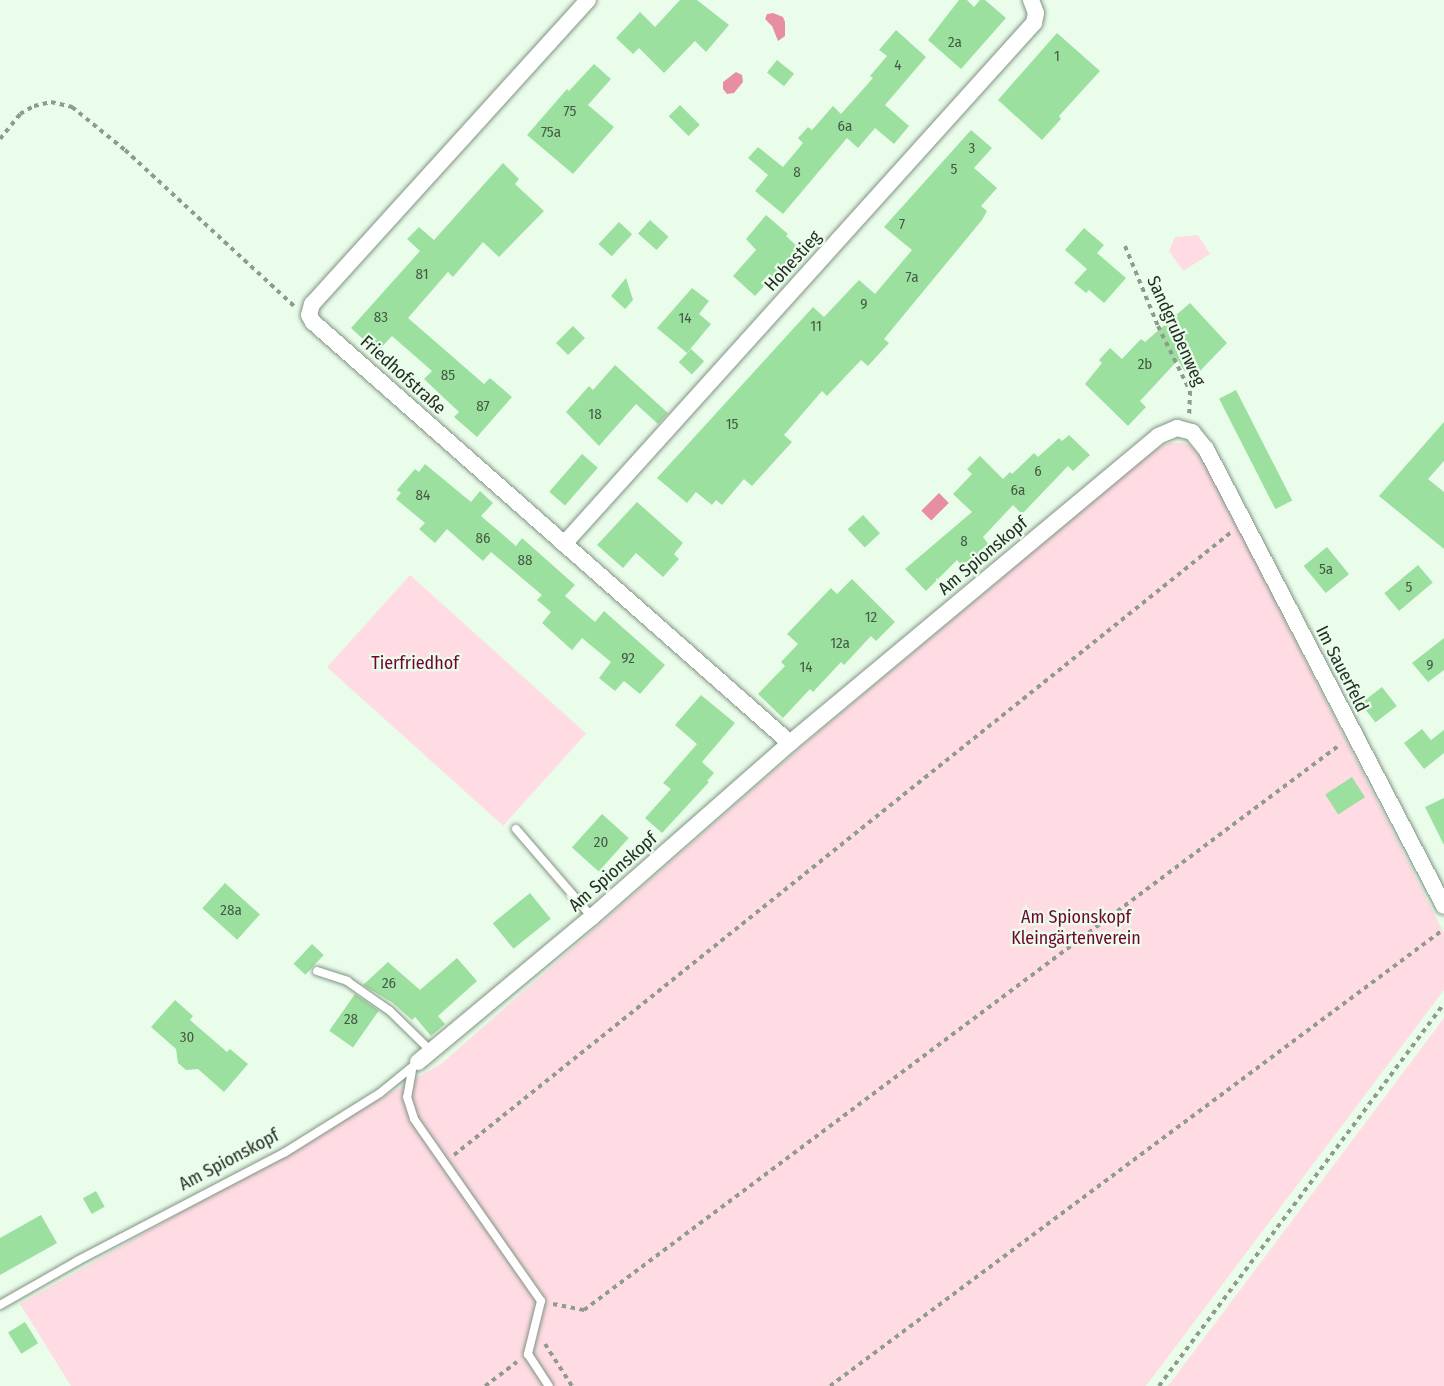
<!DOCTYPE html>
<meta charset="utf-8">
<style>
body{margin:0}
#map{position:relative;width:1444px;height:1386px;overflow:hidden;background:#eafdeb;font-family:"Fira Sans Condensed",sans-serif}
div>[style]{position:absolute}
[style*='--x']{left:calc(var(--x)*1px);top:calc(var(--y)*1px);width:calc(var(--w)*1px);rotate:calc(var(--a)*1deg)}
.green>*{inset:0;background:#ffdce3;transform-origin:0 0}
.water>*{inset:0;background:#e78ea3;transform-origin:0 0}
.building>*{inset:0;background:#9ce0a0;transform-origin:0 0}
.path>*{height:4px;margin-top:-2px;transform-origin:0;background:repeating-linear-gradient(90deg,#8e9b8e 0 4.5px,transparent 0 9px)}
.roads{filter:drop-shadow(0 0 2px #829383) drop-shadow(0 0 2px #829383)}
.lane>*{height:8px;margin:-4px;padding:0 4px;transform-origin:4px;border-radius:4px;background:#fff}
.street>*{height:16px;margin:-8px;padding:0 8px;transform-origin:8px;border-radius:8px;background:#fff}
span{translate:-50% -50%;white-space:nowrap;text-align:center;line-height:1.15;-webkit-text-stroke:4.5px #eafdeb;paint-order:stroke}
.number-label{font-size:15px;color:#445a44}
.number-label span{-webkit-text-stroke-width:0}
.street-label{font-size:18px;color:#262d26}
.park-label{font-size:18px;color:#720433}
</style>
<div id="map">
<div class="green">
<i style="clip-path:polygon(1198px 235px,1210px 254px,1183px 271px,1169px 251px,1175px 237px)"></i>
<i style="clip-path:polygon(1170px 443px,1184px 443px,1191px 446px,1207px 467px,1444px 933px,1444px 990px,1146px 1386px,71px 1386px,20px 1304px,441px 1064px,801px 747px,1153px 450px)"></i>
<i style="left:410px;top:575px;width:237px;height:124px;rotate:42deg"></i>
<i style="clip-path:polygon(1444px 1018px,1444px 1386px,1168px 1386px)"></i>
</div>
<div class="water">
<i style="clip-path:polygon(773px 13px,783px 17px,785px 22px,785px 36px,778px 41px,772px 26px,765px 19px,767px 14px)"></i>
<i style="clip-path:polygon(736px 72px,742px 75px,743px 82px,734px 93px,727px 94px,723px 89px,723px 82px)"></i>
<i style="left:939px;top:493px;width:14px;height:25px;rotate:45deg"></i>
</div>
<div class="building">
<i style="clip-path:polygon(680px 0,697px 0,729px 25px,706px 52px,695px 41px,664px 73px,639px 48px,633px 54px,616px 38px,640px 12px,655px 27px)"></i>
<i style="clip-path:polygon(959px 0,967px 0,974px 7px,980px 0,985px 0,1006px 18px,961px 69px,928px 40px)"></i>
<i style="clip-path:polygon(896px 30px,926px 57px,885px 105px,909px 126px,894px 144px,875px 128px,858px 148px,847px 138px,783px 214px,755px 191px,768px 175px,748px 158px,758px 147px,783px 167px,803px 143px,798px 138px,808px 127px,812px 130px,833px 106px,841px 114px,873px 78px,870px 76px,887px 56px,879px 50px)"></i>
<i style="clip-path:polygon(1057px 33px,1100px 71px,1059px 116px,1061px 119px,1042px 140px,998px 100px)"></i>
<i style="left:777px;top:60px;width:22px;height:16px;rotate:39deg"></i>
<i style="clip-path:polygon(594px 64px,611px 79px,588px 105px,614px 127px,573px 174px,527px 135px,567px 89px,569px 91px)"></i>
<i style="left:680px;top:105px;width:28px;height:16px;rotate:45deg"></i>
<i style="clip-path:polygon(971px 130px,992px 148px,974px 168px,997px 188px,981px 206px,987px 211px,982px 220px,884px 339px,889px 343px,868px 366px,861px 360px,827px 396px,822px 391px,784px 435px,792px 442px,752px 486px,744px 479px,722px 505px,716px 500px,712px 505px,696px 492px,687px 503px,657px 478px,813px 307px,824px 317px,859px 280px,875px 294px,912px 250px,884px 227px)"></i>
<i style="clip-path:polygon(503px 163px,519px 179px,515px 184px,544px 211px,499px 257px,483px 242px,453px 277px,448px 272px,408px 318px,484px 384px,490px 378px,512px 397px,477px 437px,454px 417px,459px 412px,424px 379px,432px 371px,392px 336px,377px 352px,351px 328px,420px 251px,407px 239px,419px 227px,434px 240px)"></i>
<i style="clip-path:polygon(766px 215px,788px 234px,786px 236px,799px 248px,755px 296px,733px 276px,756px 250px,746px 239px)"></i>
<i style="left:650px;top:220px;width:25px;height:18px;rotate:42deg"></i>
<i style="left:619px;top:222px;width:18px;height:30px;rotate:43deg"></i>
<i style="clip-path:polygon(1084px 228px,1104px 245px,1097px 253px,1126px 278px,1104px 303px,1089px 290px,1086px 293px,1074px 283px,1087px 269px,1065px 250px)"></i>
<i style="clip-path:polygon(626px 278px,633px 300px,625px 309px,611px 296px)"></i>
<i style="clip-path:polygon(692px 288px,709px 301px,699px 314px,711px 324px,687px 353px,657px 328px)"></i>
<i style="clip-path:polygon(1190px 303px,1227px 343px,1200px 371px,1194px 364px,1185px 372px,1178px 360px,1140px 401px,1146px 407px,1128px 426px,1085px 384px,1102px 363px,1099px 360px,1110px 348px,1122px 359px,1141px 339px,1145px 342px)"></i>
<i style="left:573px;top:326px;width:17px;height:24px;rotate:45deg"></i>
<i style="left:691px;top:349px;width:18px;height:18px;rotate:43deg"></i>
<i style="clip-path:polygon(615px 365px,668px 413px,658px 424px,636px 404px,599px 446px,566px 412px,589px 386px,593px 390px)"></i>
<i style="left:1236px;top:390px;width:124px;height:19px;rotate:63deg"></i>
<i style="clip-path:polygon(1444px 422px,1444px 461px,1428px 479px,1444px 492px,1444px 549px,1379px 496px)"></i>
<i style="clip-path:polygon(1069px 435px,1090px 455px,1073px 471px,1068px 466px,1022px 514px,1013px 505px,983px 537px,989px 545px,963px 567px,957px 560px,926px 591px,905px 569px,972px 512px,953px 494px,972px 474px,967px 469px,980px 456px,1003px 479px,1010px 472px,1012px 474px,1034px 453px,1038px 457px,1059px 438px,1062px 441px)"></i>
<i style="left:582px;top:454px;width:21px;height:50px;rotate:41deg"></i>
<i style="clip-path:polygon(425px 464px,471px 502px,480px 491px,493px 503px,481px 516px,516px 546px,522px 538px,575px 585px,565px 596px,595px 622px,604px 611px,665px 665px,640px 694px,624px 681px,615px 691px,599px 678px,611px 662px,582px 638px,572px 650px,542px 623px,551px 612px,537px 600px,542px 595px,491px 552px,483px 561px,447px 529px,435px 543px,419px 529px,425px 523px,396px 499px,401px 493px,397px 490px,415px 469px,419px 472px)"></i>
<i style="clip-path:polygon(637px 502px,683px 543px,674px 554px,679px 559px,663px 577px,636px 553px,623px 568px,597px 545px)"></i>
<i style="left:863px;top:515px;width:25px;height:21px;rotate:47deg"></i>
<i style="left:1327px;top:547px;width:35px;height:30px;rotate:51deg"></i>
<i style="left:1418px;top:565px;width:23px;height:44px;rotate:50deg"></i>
<i style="clip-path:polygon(852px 579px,895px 622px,876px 641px,871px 636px,844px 665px,841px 662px,813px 692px,810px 689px,783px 718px,758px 694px,785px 666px,781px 662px,798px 644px,787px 634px,831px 588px,837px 594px)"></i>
<i style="clip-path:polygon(1444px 638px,1444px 670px,1428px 682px,1412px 663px)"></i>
<i style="left:1382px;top:687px;width:24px;height:27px;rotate:52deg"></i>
<i style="clip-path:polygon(701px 695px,735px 723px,702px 762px,714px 773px,707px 781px,709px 782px,662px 833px,645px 818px,671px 789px,663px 783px,697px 744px,675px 725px)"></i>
<i style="clip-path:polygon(1422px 729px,1431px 740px,1444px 730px,1444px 753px,1424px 769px,1404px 743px)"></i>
<i style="left:1352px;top:777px;width:24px;height:32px;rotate:57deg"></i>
<i style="clip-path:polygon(1444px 798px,1444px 845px,1425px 807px)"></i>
<i style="left:602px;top:814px;width:36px;height:45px;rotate:42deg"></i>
<i style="left:225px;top:883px;width:47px;height:34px;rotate:42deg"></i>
<i style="left:530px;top:893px;width:33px;height:48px;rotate:51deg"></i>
<i style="left:312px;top:944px;width:16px;height:27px;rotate:43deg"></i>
<i style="clip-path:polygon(457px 958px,477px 981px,438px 1016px,445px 1024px,431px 1036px,415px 1017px,412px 1020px,393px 1003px,363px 985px,388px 962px,420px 990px)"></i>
<i style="left:355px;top:994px;width:29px;height:45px;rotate:35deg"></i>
<i style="clip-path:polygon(175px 1000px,193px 1016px,190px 1020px,227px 1052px,230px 1049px,248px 1064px,224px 1092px,198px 1069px,186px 1070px,178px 1063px,176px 1049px,151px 1027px)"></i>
<i style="left:96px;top:1191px;width:18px;height:15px;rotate:61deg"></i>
<i style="clip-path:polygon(41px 1215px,57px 1243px,0 1275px,0 1238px)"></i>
<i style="left:25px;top:1322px;width:25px;height:20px;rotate:58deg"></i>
</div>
<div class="path">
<i style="--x:0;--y:139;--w:32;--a:-51"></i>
<i style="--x:20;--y:114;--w:16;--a:-30"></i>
<i style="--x:34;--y:106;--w:17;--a:-13"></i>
<i style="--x:51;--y:102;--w:22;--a:13"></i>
<i style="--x:72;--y:107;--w:68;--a:39.1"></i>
<i style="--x:125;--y:150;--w:230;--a:42.7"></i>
<i style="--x:1125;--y:246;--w:87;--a:67.6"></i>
<i style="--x:1158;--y:326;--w:72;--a:63.8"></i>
<i style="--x:1190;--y:391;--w:23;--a:92"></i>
<i style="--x:454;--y:1155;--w:995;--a:-38.71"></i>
<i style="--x:553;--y:1304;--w:32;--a:11"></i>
<i style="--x:584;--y:1310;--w:945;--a:-36.79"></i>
<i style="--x:545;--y:1344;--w:50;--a:57.3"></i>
<i style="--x:485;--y:1386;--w:40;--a:-37"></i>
<i style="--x:830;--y:1386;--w:765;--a:-36.66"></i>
<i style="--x:1159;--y:1386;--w:477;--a:-53.3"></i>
</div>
<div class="roads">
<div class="lane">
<i style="--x:516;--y:829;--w:116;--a:49.2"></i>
<i style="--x:317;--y:971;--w:32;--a:18"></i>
<i style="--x:347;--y:981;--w:52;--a:34.9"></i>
<i style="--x:390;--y:1011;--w:57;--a:44.3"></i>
<i style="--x:412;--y:1070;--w:27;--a:100"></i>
<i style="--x:407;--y:1097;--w:23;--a:72"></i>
<i style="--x:414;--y:1119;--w:222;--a:55.1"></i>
<i style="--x:541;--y:1301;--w:55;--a:103.8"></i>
<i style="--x:528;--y:1354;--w:38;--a:57"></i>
<i style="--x:0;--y:1305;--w:89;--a:-29.7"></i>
<i style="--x:77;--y:1261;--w:233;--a:-27.6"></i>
<i style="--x:284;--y:1153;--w:113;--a:-32"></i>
<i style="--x:380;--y:1093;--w:49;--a:-39.2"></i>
</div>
<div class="street">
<i style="--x:588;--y:0;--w:411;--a:132.2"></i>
<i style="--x:312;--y:304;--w:11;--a:105"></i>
<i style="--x:309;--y:315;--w:8;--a:60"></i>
<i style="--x:313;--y:322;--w:636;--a:41.43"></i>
<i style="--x:564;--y:544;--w:702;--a:-47.95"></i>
<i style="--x:1034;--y:23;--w:10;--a:-79"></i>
<i style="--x:1036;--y:13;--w:14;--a:-111"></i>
<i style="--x:418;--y:1062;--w:226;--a:-39.8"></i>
<i style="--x:592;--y:917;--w:264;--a:-41.3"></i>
<i style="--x:790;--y:743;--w:479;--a:-39.8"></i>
<i style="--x:1158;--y:436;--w:21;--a:-23"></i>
<i style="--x:1177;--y:428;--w:16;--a:15"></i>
<i style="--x:1192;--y:432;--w:22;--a:51"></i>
<i style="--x:1206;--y:449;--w:515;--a:62.49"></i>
</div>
</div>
<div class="number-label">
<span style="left:955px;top:43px">2a</span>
<span style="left:1057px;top:57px">1</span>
<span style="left:898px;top:66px">4</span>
<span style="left:570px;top:112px">75</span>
<span style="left:845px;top:127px">6a</span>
<span style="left:551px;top:133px">75a</span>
<span style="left:972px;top:149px">3</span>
<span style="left:954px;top:170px">5</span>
<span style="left:797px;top:173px">8</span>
<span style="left:902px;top:225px">7</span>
<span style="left:422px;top:275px">81</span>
<span style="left:912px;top:278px">7a</span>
<span style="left:864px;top:305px">9</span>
<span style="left:381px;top:318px">83</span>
<span style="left:685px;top:319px">14</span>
<span style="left:816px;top:327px">11</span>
<span style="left:1145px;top:365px">2b</span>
<span style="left:448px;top:376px">85</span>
<span style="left:483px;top:407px">87</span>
<span style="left:595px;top:415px">18</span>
<span style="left:732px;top:425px">15</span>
<span style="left:1038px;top:472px">6</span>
<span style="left:1018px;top:491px">6a</span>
<span style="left:423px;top:496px">84</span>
<span style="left:483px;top:539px">86</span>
<span style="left:964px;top:542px">8</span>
<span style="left:525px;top:561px">88</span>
<span style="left:1326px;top:570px">5a</span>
<span style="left:1409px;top:588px">5</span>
<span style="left:871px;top:618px">12</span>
<span style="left:840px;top:644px">12a</span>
<span style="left:628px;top:659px">92</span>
<span style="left:1430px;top:666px">9</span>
<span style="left:806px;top:668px">14</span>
<span style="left:601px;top:843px">20</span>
<span style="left:231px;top:911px">28a</span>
<span style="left:389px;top:984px">26</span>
<span style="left:351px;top:1020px">28</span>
<span style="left:187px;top:1038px">30</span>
</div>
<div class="street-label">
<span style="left:793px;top:261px;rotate:-48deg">Hohestieg</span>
<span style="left:1176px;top:331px;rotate:66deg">Sandgrubenweg</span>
<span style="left:403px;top:375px;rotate:42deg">Friedhofstraße</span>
<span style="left:983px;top:556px;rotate:-40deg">Am Spionskopf</span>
<span style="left:1342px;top:669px;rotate:63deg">Im Sauerfeld</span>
<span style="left:613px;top:872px;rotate:-41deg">Am Spionskopf</span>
<span style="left:229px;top:1160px;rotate:-28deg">Am Spionskopf</span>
</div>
<div class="park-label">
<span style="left:415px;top:663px">Tierfriedhof</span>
<span style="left:1076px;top:928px">Am Spionskopf<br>Kleingärtenverein</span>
</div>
</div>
